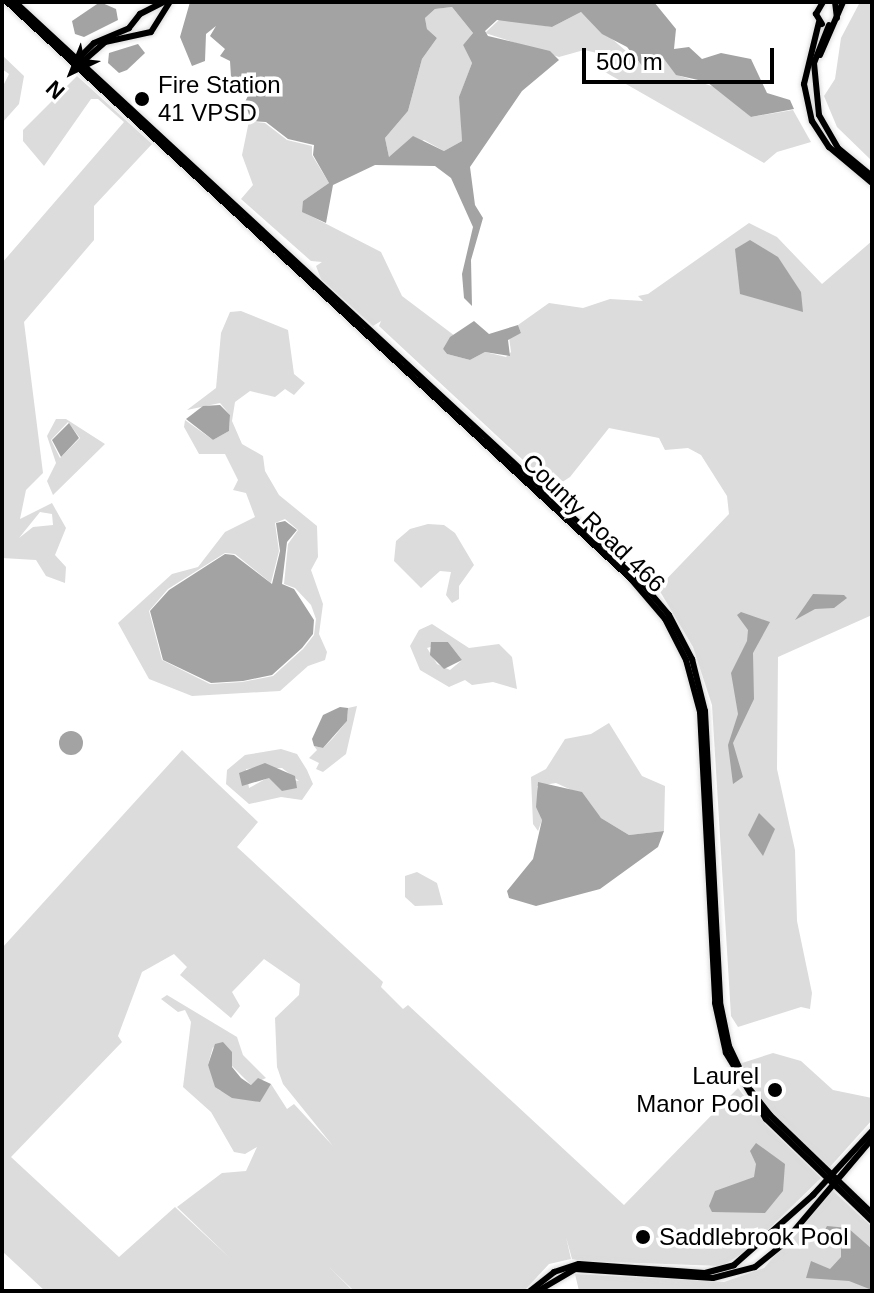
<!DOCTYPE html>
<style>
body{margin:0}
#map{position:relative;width:874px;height:1293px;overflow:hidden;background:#fff;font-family:Arial,sans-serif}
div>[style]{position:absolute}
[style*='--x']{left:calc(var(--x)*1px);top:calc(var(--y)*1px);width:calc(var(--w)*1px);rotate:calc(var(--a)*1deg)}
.green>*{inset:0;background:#dcdcdc}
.water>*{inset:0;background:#a3a3a3}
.round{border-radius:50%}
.roads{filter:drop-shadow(0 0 2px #dbdbdb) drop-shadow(0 0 2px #dbdbdb)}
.major>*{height:6px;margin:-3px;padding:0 3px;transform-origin:3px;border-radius:3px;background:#000}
.dots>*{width:22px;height:22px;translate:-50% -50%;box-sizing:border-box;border:4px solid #fff;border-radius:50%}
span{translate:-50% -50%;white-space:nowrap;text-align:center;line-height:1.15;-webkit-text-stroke:7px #fff;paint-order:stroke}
.poi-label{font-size:24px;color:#000}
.left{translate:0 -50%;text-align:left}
.right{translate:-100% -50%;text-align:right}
.street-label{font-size:24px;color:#000}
.frame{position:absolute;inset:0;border:4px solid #000;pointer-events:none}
.north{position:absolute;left:32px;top:32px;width:80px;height:80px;-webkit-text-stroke:6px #fff;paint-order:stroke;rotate:223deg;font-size:22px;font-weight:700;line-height:32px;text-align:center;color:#000}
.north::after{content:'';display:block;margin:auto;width:28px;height:36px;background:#000;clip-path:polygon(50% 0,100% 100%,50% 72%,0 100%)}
.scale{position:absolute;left:582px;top:48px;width:192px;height:36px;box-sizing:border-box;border:4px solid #000;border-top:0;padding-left:10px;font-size:24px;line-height:28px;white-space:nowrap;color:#000;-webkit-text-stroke:6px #fff;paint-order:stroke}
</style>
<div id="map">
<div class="green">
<i style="clip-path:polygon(860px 2px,872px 2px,872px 161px,837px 127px,824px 96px,835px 79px,841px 38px)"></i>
<i style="clip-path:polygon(452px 7px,473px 33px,463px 45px,472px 63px,460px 95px,462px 141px,444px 151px,424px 140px,389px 157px,385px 138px,408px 111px,422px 59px,437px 38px,427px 29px,425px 18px,435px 9px)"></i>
<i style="clip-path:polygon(581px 12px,649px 71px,653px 60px,664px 59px,680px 76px,718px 88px,751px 117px,793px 110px,811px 142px,777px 152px,764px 163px,605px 72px,606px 55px,584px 50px,559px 57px,485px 33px,500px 19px,552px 27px)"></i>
<i style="clip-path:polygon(2px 55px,24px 76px,19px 104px,2px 123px,2px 88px,9px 74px,2px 69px)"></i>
<i style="clip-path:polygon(evenodd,77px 76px,152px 144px,94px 206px,94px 240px,24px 322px,43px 473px,26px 490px,20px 519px,52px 503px,66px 528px,55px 555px,66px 567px,65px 583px,46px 576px,36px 560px,2px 558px,2px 263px,124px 122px,98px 99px,91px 99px,44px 166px,23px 141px,23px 130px,77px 76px,40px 512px,52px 514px,53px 525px,33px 527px,19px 538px,40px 512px)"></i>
<i style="clip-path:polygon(249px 121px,265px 123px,287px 140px,312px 146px,312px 155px,329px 183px,303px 201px,305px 213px,381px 252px,402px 296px,455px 336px,443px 349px,447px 354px,470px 360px,485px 352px,506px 357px,511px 352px,509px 337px,521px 333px,518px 325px,549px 303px,583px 308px,610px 299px,643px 301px,638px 296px,648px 294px,749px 223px,777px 237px,822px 284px,872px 241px,872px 615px,778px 657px,777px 769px,795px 850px,797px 921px,812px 993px,810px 1009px,801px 1007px,738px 1027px,731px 1016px,712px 705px,693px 647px,658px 588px,729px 514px,727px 496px,701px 455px,688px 448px,665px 450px,659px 438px,609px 428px,570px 477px,553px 488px,379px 326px,381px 321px,373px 326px,321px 279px,316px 266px,322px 262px,311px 261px,241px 199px,253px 185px,242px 155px)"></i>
<i style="clip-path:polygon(evenodd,241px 311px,288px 330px,294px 374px,305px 383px,294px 395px,285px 389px,275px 397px,250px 391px,235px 402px,232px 421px,242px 444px,263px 456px,265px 471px,279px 495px,317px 526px,318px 557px,311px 570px,323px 604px,319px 634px,327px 652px,325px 660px,308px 666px,280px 691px,192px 696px,149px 679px,118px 623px,172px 574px,198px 567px,225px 532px,255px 517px,246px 493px,233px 490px,238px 480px,225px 454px,199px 454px,184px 427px,185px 420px,213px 440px,229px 431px,230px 415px,220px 403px,187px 410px,216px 388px,221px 333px,230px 312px,241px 311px,285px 519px,298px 530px,288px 544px,284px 584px,295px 588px,311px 605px,316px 619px,314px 635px,303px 649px,273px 676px,242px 682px,210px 684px,162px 660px,149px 611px,168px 589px,225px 553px,235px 554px,271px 583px,279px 551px,275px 523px,285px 519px)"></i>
<i style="clip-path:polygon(evenodd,56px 419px,66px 419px,105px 444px,53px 495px,47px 481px,56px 463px,47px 436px,56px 419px,68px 422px,80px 438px,60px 458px,51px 440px,68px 422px)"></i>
<i style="clip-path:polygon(428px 524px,444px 525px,455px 533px,474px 565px,459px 586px,459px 599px,452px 603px,446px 595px,451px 572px,440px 571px,421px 588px,394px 561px,396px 541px,410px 529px)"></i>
<i style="clip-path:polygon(evenodd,432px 624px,469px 648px,499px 644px,512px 657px,517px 689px,493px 682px,472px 685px,465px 680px,449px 687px,420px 670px,410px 646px,419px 630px,432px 624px,448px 642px,462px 660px,450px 670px,437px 664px,427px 648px,448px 642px)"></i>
<i style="clip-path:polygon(357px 706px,346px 754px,323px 772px,316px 769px,319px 763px,309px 758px,317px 750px,314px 746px,323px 748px,333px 738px,347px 721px,348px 708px)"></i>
<i style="clip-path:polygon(609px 723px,642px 776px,665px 786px,664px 831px,629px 835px,601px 818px,576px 792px,556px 783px,537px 786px,542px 820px,538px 831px,533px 824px,531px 777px,546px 769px,565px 739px,591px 734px)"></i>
<i style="clip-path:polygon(evenodd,281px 749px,297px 754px,307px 770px,313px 784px,302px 800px,281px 797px,249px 804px,226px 784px,227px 770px,245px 755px,281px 749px,257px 768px,282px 768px,299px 781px,269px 777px,249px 788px,246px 769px,257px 768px)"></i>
<i style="clip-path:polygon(evenodd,182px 750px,258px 822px,237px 847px,383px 982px,381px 987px,403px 1009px,408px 1005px,624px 1205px,738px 1088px,766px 1125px,821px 1178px,746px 1251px,722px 1266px,582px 1261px,572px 1259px,566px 1237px,571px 1259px,549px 1264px,524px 1291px,354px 1291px,329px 1267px,353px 1291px,45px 1291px,2px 1251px,2px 948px,182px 750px,174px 954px,187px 967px,180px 975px,231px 1018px,240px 1006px,232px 992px,264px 959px,300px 984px,299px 995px,275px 1018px,277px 1067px,283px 1084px,333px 1146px,294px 1104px,287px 1109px,271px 1084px,259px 1102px,219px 1090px,208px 1065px,213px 1047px,251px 1085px,266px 1078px,243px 1055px,237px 1037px,167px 995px,161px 999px,178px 1012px,185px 1010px,191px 1022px,183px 1087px,211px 1112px,234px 1152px,245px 1154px,257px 1147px,246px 1171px,222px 1173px,177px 1207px,231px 1259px,175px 1207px,119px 1257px,11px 1157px,122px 1042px,118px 1036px,142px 972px,174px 954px)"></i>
<i style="clip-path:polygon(417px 872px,437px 883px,443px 905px,415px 906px,405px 897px,405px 876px)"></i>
<i style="clip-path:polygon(773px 1053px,801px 1061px,833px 1090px,872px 1098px,872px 1120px,829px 1168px,771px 1114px,739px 1064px)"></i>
<i style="clip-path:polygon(832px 1190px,872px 1227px,872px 1291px,579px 1291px,575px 1274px,724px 1282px,764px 1268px)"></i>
</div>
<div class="water">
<i style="clip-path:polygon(100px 2px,116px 9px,118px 20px,84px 37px,75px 34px,72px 21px)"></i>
<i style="clip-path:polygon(evenodd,190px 2px,654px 2px,676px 29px,674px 49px,689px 47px,702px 59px,721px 53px,751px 59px,767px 93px,790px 100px,794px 109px,751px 117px,707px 82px,676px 75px,664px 59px,653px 60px,647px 72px,627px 47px,602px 34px,581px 12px,552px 27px,497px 20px,485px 31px,488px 36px,550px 51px,559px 60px,522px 91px,470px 167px,475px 205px,483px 218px,471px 260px,472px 306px,464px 298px,462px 274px,473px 227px,451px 178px,435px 166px,375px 165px,333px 185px,326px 223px,302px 212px,303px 201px,329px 183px,313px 155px,314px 145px,288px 139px,266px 122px,251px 121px,245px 102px,253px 85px,240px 88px,231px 77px,230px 61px,220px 56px,225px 49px,210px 36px,216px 26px,206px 34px,205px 61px,192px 66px,180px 37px,190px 2px,452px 7px,473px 33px,463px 45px,472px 63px,459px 97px,462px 141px,444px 151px,413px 136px,389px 157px,385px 138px,408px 111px,422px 59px,437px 38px,427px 29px,425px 18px,435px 9px,452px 7px)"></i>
<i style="clip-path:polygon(138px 44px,145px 53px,127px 70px,119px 73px,108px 63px,109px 53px)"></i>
<i style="clip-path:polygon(750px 240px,778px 257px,801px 292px,803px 312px,740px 294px,735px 249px)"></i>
<i style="clip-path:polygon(474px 321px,489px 334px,518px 325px,521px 333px,508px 340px,510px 356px,485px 352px,470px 360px,447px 354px,443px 349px,450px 337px)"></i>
<i style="clip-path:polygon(220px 405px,230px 415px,229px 431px,213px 440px,186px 419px,203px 406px)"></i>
<i style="clip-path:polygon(69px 423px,79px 438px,61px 457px,52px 440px)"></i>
<i style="clip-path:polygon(285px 521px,297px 530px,287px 542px,282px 584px,294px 589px,314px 620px,313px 634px,302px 648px,272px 675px,243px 681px,211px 683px,163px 660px,150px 611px,169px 590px,225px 554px,234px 555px,272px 584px,280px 551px,276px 523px)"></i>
<i style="clip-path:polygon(813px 594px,844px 595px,847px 598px,834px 608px,815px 609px,795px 620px)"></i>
<i style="clip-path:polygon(741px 612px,770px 622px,753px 653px,754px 699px,733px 743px,743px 777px,733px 784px,728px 745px,738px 714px,731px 673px,747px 641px,748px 630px,737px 615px)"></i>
<i style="clip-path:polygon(431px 642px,448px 642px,462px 660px,444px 669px,430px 655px)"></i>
<i style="clip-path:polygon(340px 707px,348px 708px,347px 721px,323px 748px,314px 746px,312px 739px,323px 715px)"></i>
<i class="round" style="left:59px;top:731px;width:24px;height:24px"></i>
<i style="clip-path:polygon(265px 763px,295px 776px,297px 788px,282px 791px,269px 778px,242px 786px,239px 773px)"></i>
<i style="clip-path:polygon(538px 782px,582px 792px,601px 818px,629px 835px,664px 831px,658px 847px,600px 889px,536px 906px,509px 898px,507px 891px,533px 859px,542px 820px,536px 807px)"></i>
<i style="clip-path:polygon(759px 813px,775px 829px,763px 856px,748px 835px)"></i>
<i style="clip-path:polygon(223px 1042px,232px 1052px,232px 1067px,241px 1078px,251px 1085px,258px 1078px,271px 1084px,260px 1102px,232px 1098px,215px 1087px,208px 1065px,215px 1044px)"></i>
<i style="clip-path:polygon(756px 1143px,785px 1164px,783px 1191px,765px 1213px,712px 1212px,709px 1206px,715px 1191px,754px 1177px,756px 1164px,750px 1151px)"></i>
<i style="clip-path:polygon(827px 1226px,848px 1228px,872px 1249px,872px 1290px,849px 1281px,806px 1278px,811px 1261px,830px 1269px,841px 1257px,841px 1243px,822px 1235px)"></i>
</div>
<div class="roads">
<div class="major">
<i style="--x:7;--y:2;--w:850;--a:42.76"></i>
<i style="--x:631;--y:579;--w:52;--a:49.6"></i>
<i style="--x:665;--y:619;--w:46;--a:62.9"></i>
<i style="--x:686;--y:660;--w:54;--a:74.9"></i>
<i style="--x:700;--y:712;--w:291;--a:87"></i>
<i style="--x:715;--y:1003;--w:51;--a:77.6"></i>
<i style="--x:726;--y:1053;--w:77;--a:58.8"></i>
<i style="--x:766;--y:1119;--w:147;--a:43.9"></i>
<i style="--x:15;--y:2;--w:844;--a:42.74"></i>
<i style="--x:635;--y:575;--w:52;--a:49.6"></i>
<i style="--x:669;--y:615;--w:50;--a:62.4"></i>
<i style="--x:692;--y:659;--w:54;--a:76"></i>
<i style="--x:705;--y:711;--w:291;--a:87"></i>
<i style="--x:720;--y:1002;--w:45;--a:78.4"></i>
<i style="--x:729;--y:1046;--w:47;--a:64.5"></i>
<i style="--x:749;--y:1088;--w:34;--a:52"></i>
<i style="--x:770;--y:1115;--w:141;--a:43.9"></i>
<i style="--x:835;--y:2;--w:16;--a:83"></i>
<i style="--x:819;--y:22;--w:64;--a:103.6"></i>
<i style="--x:804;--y:84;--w:38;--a:78"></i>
<i style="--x:812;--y:121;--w:31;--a:57"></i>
<i style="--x:829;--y:147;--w:56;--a:39.9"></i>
<i style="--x:822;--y:24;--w:12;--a:-121"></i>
<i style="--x:816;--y:14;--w:14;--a:-60"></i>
<i style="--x:829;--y:25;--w:41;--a:111.5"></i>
<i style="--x:814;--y:63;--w:52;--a:84.5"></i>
<i style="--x:819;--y:115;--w:38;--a:60"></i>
<i style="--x:838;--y:148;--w:44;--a:39.5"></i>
<i style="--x:820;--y:55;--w:58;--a:-66.5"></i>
<i style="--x:76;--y:61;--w:25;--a:-45"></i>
<i style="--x:94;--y:43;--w:38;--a:-23"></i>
<i style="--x:129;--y:28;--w:18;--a:-52"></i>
<i style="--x:140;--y:14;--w:27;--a:-27"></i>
<i style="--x:80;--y:64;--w:33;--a:-41"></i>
<i style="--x:105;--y:42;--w:47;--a:-12.3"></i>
<i style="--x:151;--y:32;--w:36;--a:-58"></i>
<i style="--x:530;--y:1291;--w:31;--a:-38"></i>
<i style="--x:554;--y:1272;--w:26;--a:-18"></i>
<i style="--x:579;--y:1264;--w:126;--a:4.1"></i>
<i style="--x:705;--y:1273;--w:30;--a:-15"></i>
<i style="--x:734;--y:1265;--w:106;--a:-41.5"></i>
<i style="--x:813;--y:1195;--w:87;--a:-47.3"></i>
<i style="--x:538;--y:1291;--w:43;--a:-30.7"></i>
<i style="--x:575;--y:1269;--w:138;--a:3.7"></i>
<i style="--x:713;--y:1278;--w:43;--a:-14.7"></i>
<i style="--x:755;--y:1267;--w:35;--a:-39"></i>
<i style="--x:782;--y:1245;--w:139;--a:-49.7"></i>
</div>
</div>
<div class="dots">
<i style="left:142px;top:99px;background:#000"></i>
<i style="left:775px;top:1090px;background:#000"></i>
<i style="left:643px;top:1237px;background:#000"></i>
</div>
<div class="poi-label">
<span class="left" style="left:158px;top:99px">Fire Station<br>41 VPSD</span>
<span class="right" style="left:759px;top:1090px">Laurel<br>Manor Pool</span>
<span class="left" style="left:659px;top:1237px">Saddlebrook Pool</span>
</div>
<div class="street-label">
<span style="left:594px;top:523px;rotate:44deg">County Road 466</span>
</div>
<div class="frame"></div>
<div class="north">N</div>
<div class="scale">500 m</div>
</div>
